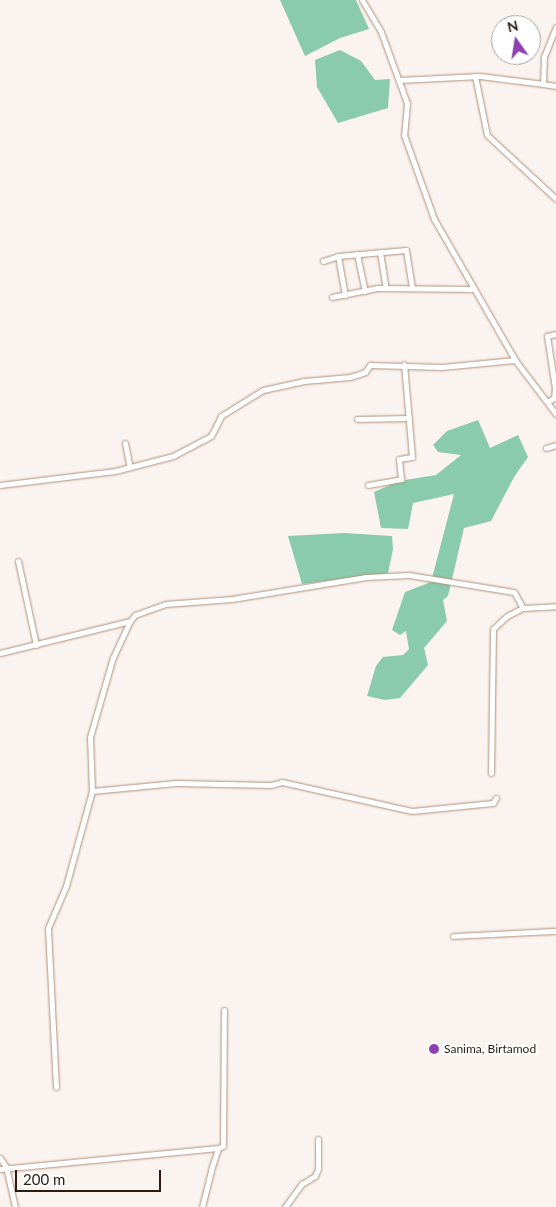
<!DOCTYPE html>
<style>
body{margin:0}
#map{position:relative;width:556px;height:1207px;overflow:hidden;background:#faf3ef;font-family:Lato,sans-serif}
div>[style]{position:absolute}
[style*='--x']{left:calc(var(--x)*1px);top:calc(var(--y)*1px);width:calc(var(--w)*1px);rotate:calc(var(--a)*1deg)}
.forest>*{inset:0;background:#89cbac}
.roads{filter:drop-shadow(0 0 1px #af917c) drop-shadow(0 0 1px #af917c)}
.minor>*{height:5px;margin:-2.5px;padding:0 2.5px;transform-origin:2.5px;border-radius:2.5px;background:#fff}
.dots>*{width:14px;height:14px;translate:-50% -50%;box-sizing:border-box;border:2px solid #fff;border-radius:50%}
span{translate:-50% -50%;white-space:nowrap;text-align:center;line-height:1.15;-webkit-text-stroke:4.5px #fff;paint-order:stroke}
.poi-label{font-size:12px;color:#281c14}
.left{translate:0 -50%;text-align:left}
.north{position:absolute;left:491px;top:15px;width:50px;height:50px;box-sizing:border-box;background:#fff;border:1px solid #a9a4a1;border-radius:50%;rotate:347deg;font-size:14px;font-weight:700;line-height:20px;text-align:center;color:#281c14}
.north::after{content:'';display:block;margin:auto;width:18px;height:22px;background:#8d40b1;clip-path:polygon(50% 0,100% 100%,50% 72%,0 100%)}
.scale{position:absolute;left:15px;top:1170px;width:146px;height:22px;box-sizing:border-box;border:2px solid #281c14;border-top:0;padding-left:6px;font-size:15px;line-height:18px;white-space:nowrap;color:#281c14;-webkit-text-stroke:4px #fff;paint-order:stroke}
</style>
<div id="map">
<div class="forest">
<i style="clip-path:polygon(280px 0,356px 0,369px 29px,340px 38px,305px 56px)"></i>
<i style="clip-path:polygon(340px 50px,361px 61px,375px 80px,390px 79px,388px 108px,338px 123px,317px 87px,315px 60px)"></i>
<i style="clip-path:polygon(478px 420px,490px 448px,518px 435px,528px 457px,514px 477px,491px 521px,464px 528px,448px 596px,443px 600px,447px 621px,424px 648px,428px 665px,400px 698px,385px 700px,367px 696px,376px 666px,383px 657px,403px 655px,409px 649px,406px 631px,400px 635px,392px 630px,405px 592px,431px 582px,454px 494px,413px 503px,408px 529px,381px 528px,374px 492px,399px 481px,436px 475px,461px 455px,438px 452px,433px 445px,447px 431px)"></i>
<i style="clip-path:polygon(344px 533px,392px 536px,393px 549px,388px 573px,302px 584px,288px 536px)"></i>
</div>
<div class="roads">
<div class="minor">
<i style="--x:362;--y:0;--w:37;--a:59"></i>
<i style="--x:381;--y:32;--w:76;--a:69.9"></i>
<i style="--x:407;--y:103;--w:32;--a:95"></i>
<i style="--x:404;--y:135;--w:89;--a:70.3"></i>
<i style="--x:434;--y:219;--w:163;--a:60.1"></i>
<i style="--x:515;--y:360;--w:68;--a:52.8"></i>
<i style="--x:556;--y:27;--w:31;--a:112"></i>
<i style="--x:544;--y:56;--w:28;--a:92"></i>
<i style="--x:543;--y:84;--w:13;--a:9"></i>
<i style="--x:475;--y:76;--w:60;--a:78.5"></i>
<i style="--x:487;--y:135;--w:94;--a:42.8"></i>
<i style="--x:399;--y:80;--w:81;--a:-2.8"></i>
<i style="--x:480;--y:76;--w:64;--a:7.2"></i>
<i style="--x:380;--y:252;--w:36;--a:81"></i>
<i style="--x:357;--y:254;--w:38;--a:78"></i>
<i style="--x:338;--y:256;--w:40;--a:80"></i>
<i style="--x:323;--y:261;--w:16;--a:-18"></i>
<i style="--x:338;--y:256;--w:68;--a:-5"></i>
<i style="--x:406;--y:250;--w:38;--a:81"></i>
<i style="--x:332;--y:297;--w:46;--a:-11.3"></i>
<i style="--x:377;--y:288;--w:96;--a:0.6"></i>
<i style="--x:549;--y:401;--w:6;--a:-31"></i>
<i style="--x:554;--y:398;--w:10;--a:-84"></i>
<i style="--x:555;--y:388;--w:53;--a:-98.7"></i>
<i style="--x:547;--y:336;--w:9;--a:-13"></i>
<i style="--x:357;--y:419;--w:52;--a:-1.1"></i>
<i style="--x:125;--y:443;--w:25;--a:79"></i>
<i style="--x:546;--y:448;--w:10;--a:-17"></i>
<i style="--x:0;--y:485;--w:116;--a:-6.9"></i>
<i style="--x:115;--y:471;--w:60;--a:-14.5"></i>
<i style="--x:173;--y:456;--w:43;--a:-27.8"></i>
<i style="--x:211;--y:436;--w:22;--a:-63"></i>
<i style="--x:221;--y:416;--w:49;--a:-31.8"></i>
<i style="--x:263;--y:390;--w:42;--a:-12.4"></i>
<i style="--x:304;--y:381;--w:46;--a:-5"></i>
<i style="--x:350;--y:377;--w:16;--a:-18"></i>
<i style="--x:365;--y:372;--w:9;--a:-54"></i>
<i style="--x:370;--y:365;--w:72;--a:1.6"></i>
<i style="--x:442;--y:367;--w:73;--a:-5.5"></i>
<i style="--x:368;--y:485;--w:34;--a:-10"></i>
<i style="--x:401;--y:479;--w:20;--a:-96"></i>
<i style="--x:399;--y:459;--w:13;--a:-9"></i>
<i style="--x:412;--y:457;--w:93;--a:-94.9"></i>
<i style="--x:18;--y:561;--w:86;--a:77.9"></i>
<i style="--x:130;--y:621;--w:40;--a:115"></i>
<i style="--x:113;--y:657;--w:83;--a:106"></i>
<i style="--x:90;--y:737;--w:54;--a:87.9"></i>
<i style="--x:92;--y:791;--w:84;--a:-5.4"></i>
<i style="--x:176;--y:783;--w:95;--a:1.2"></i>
<i style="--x:271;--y:785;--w:11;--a:-15"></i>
<i style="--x:282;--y:782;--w:133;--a:12.6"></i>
<i style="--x:412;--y:811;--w:81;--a:-5.6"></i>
<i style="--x:493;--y:803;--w:6;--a:-59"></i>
<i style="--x:0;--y:653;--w:134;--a:-13.8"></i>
<i style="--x:130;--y:621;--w:8;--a:-50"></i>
<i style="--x:135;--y:615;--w:32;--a:-20"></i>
<i style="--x:165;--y:604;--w:67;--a:-4.3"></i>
<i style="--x:232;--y:599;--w:136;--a:-9.3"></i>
<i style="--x:366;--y:577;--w:43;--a:-2.7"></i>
<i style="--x:409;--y:575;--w:106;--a:9.2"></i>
<i style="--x:514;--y:592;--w:18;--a:61"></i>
<i style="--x:491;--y:773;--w:144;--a:-89.2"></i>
<i style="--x:493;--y:629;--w:19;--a:-43"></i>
<i style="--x:507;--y:616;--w:18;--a:-27"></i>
<i style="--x:523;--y:608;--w:33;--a:-3"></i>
<i style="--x:453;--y:936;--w:103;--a:-2.8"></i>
<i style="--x:56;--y:1087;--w:159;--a:-92.9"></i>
<i style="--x:48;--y:928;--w:46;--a:-66.8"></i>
<i style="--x:66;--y:886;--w:98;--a:-74.7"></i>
<i style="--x:0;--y:1158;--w:11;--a:56"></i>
<i style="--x:6;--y:1167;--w:41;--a:77.3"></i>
<i style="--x:0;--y:1169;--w:219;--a:-5.5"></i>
<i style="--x:202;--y:1207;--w:38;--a:-76"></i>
<i style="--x:211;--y:1170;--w:23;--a:-72"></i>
<i style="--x:218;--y:1148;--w:5;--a:-22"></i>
<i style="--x:223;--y:1146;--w:136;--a:-89.6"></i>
<i style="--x:285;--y:1207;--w:29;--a:-54"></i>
<i style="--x:302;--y:1184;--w:15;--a:-32"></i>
<i style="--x:315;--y:1176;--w:8;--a:-67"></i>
<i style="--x:318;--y:1169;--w:30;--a:-90"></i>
</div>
</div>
<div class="dots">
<i style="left:434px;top:1049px;background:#8d40b1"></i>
</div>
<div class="poi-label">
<span class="left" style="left:444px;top:1049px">Sanima, Birtamod</span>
</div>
<div class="north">N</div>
<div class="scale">200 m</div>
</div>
